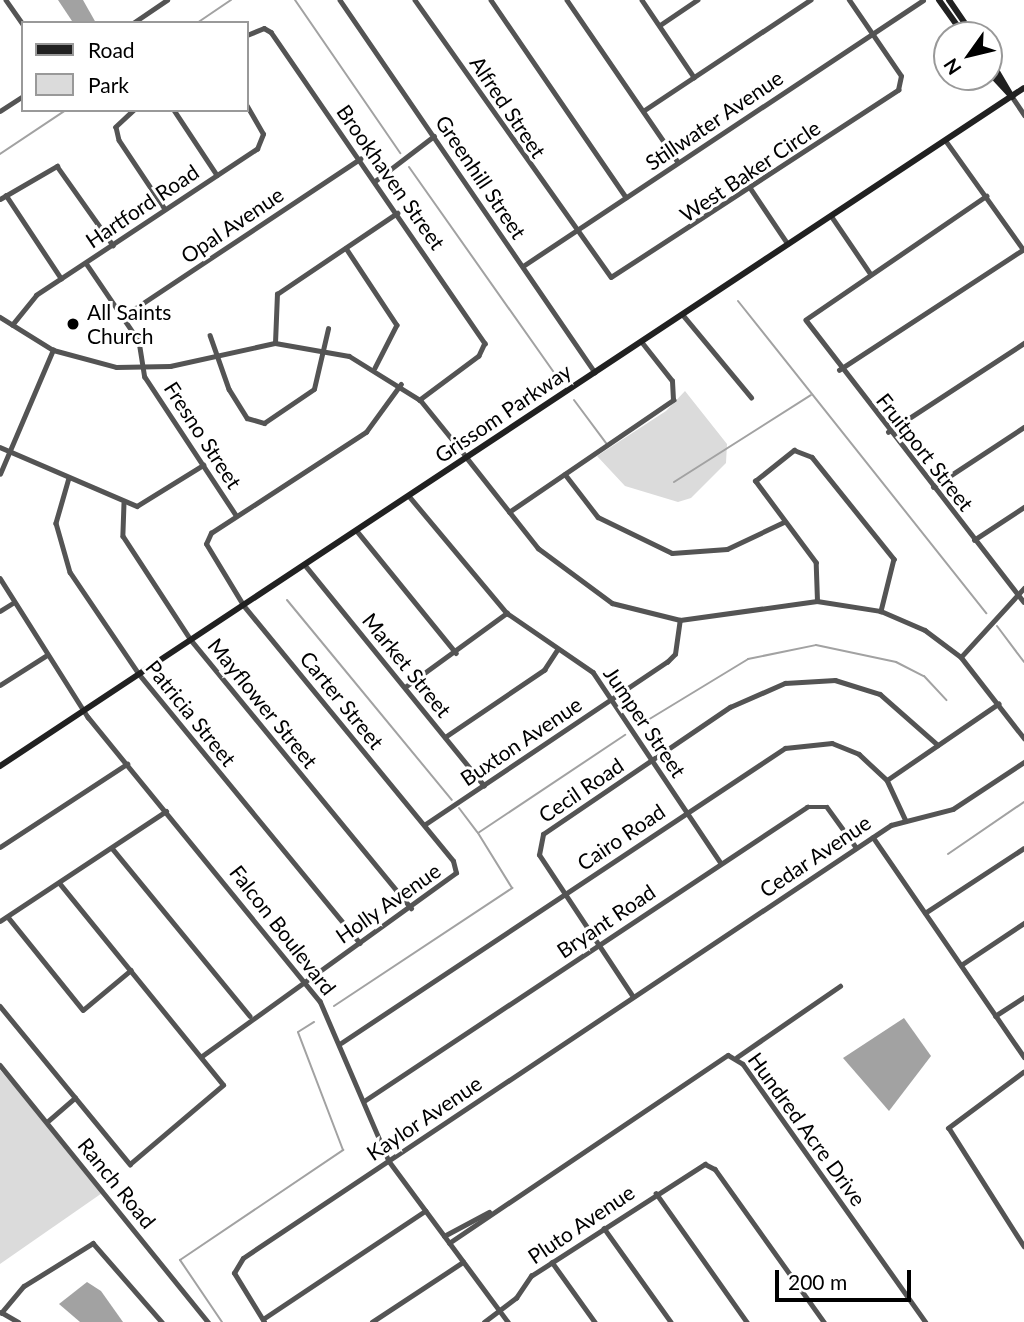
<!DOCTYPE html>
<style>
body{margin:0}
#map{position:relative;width:1024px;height:1322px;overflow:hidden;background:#fff;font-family:Lato,sans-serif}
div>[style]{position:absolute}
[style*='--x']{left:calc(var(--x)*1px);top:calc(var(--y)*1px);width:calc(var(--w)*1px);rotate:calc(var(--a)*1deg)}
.green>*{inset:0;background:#dbdbdb}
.water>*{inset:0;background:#a2a2a2}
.stream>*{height:2px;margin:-1px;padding:0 1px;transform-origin:1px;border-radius:1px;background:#a2a2a2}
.minor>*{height:4.5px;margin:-2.25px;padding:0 2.25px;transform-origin:2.25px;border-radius:2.25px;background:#545454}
.tertiary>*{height:5px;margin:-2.5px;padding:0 2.5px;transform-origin:2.5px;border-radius:2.5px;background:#545454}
.secondary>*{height:6px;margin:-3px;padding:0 3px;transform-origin:3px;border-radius:3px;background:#212121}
.dots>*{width:19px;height:19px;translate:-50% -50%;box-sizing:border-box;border:4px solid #fff;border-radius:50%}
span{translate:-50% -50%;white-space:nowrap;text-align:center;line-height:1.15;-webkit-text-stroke:6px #fff;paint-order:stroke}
.street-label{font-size:21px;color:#000}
.poi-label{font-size:21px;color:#000}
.left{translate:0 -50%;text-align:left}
.legend{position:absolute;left:21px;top:21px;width:228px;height:91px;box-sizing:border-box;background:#fff;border:2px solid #999;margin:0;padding:9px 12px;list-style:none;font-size:21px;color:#000}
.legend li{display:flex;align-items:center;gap:14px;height:35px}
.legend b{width:35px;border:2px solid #999}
.north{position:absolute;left:933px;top:21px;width:70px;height:70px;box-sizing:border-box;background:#fff;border:2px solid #999;border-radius:50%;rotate:236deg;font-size:19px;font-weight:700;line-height:28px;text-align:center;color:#000}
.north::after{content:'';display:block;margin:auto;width:24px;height:32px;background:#000;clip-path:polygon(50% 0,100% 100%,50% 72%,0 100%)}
.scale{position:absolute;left:775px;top:1270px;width:136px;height:32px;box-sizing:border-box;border:4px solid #000;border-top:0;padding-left:9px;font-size:21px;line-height:24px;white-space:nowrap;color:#000;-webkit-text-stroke:5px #fff;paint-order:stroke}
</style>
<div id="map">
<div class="green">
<i style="clip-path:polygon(685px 391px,727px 444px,726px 463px,691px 498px,678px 502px,625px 486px,597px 456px,666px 411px)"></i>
<i style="clip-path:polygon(0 1070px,105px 1191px,0 1264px)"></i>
</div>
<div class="water">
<i style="clip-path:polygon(58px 0,83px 0,96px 23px,72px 21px)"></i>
<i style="clip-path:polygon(904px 1018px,931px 1056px,889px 1111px,843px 1058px)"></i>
<i style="clip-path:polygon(87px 1282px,101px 1291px,123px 1322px,80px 1322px,59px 1304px)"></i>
</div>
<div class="stream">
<i style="--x:295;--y:0;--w:186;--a:55.5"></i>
<i style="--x:197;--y:23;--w:41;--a:-34.1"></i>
<i style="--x:0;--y:154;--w:79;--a:-33.7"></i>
<i style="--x:409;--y:167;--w:261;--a:54.8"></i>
<i style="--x:738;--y:301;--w:399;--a:51.5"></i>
<i style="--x:574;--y:400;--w:54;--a:53.3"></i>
<i style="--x:674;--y:482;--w:162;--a:-32.4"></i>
<i style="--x:287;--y:600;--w:259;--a:50.5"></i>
<i style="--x:997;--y:626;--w:45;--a:53.1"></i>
<i style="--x:638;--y:726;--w:129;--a:-31.3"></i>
<i style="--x:748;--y:659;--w:69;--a:-11.6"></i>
<i style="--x:816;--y:645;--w:82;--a:12"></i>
<i style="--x:896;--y:662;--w:31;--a:27"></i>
<i style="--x:924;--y:676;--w:33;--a:47"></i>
<i style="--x:459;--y:808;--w:30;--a:53"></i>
<i style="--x:948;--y:854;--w:92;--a:-34.4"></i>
<i style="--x:334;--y:1006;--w:214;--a:-33.5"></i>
<i style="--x:512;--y:888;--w:65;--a:-121.7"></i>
<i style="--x:478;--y:833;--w:177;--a:-33.7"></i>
<i style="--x:222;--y:1322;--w:75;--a:-124.1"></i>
<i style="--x:180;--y:1260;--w:197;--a:-34"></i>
<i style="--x:343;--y:1150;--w:126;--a:-110.9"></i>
<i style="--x:298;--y:1032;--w:19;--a:-32"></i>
</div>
<div class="minor">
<i style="--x:6;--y:0;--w:29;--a:55"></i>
<i style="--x:340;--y:0;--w:451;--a:55.6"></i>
<i style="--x:415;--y:0;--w:339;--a:54.7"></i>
<i style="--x:611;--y:277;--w:343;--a:-33.1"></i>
<i style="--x:898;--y:90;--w:14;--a:-78"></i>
<i style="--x:901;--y:76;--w:92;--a:-124.4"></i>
<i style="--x:491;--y:0;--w:239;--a:55.6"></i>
<i style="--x:567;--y:0;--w:196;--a:55.6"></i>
<i style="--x:642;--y:0;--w:93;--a:56"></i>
<i style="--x:133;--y:23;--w:41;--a:-34.1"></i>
<i style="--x:660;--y:25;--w:45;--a:-34"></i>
<i style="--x:247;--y:35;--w:18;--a:-22"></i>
<i style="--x:264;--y:28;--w:8;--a:30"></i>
<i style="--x:271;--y:32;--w:378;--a:55.5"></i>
<i style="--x:485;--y:343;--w:14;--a:115"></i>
<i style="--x:479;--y:356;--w:74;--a:143.3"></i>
<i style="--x:134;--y:110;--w:25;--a:137"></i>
<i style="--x:116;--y:127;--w:13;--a:77"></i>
<i style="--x:119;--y:140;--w:83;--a:56.3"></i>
<i style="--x:174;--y:110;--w:78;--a:56.5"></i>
<i style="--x:0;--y:111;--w:27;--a:-33"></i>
<i style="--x:643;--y:111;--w:201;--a:-33.6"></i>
<i style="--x:946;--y:141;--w:133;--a:54.5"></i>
<i style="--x:375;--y:181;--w:74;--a:-37.3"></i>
<i style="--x:751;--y:189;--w:66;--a:56.1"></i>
<i style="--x:6;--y:195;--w:100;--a:56.5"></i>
<i style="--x:987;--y:196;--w:219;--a:145.6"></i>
<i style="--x:806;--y:320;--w:356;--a:52.3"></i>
<i style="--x:0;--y:199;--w:66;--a:-30.1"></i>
<i style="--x:57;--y:166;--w:97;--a:54.7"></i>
<i style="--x:832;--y:217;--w:68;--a:55.8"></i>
<i style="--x:346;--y:248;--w:92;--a:56.5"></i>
<i style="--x:397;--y:325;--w:48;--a:117.1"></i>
<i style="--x:86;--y:263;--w:94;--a:55.8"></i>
<i style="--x:139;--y:341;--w:36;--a:81"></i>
<i style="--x:145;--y:377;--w:165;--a:56.6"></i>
<i style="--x:523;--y:266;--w:480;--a:-33.6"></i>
<i style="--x:683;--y:315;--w:107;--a:50.3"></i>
<i style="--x:122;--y:317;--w:286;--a:-33.6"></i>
<i style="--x:12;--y:325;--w:38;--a:-51"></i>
<i style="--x:36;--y:295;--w:265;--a:-33.5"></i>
<i style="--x:257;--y:149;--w:16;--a:-68"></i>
<i style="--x:263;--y:134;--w:32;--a:-120"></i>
<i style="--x:210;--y:335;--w:57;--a:70.6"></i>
<i style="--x:229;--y:389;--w:34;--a:58"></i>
<i style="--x:247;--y:418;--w:18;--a:16"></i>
<i style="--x:264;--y:423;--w:60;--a:-34.2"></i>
<i style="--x:314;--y:389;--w:62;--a:-76.9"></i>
<i style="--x:275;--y:343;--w:49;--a:-87.7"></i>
<i style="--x:277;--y:294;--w:145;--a:-34"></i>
<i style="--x:839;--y:370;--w:221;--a:-33.2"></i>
<i style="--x:888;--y:432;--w:163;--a:-33.2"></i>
<i style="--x:0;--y:447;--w:149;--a:23.3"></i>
<i style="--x:137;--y:506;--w:78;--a:-31.8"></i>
<i style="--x:467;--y:458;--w:115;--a:51.7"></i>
<i style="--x:538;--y:548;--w:92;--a:36.6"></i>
<i style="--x:612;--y:603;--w:70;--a:14"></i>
<i style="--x:680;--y:620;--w:138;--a:-7.9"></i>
<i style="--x:817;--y:601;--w:65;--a:8.9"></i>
<i style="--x:881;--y:611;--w:48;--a:23.4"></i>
<i style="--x:925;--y:630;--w:45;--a:36.9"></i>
<i style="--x:961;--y:657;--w:103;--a:52.1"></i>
<i style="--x:0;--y:474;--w:135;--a:-66.9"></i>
<i style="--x:565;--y:474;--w:54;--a:52.5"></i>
<i style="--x:598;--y:517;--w:82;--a:25.9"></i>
<i style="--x:672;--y:553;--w:55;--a:-4.2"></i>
<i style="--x:727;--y:549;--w:63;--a:-25.3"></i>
<i style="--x:69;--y:478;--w:47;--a:106.1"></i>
<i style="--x:56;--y:523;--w:51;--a:74.1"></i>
<i style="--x:70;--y:572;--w:123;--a:55.9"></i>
<i style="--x:139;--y:674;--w:348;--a:50.6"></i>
<i style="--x:933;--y:487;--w:109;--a:-33.4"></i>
<i style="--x:409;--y:496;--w:153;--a:50.1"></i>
<i style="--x:507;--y:613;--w:104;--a:34.5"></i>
<i style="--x:593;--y:672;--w:230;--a:56.2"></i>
<i style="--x:124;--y:503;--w:33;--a:92"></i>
<i style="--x:123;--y:536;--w:124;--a:56.8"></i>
<i style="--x:191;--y:640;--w:347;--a:50.6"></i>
<i style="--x:509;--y:512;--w:199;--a:-34.3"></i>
<i style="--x:673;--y:400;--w:19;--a:-93"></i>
<i style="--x:672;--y:381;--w:48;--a:-128.3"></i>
<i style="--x:357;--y:531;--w:157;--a:50.9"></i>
<i style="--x:974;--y:540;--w:60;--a:-33.4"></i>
<i style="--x:305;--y:565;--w:284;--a:50.9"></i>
<i style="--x:0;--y:578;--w:165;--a:57.7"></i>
<i style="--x:88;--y:717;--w:367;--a:50.8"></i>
<i style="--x:320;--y:1001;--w:174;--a:66.7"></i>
<i style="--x:389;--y:1161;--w:200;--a:53.5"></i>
<i style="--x:817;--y:601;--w:38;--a:-92"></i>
<i style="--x:816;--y:563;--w:102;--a:-126.6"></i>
<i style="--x:755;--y:481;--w:50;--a:-38.5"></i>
<i style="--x:794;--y:450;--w:19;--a:21"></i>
<i style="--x:812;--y:457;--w:131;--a:51.2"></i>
<i style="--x:894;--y:559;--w:54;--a:104"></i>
<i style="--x:0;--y:611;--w:15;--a:-32"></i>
<i style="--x:961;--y:657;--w:93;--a:-47.6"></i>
<i style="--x:0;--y:685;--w:56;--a:-32.6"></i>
<i style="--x:405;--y:687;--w:126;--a:-36"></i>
<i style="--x:445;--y:737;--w:120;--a:-34.1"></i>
<i style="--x:544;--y:670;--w:24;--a:-57"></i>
<i style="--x:887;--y:780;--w:135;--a:-34.4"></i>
<i style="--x:424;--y:825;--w:293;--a:-33.9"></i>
<i style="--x:667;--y:662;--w:11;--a:-45"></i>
<i style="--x:675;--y:654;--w:34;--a:-82"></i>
<i style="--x:873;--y:837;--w:267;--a:55.5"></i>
<i style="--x:0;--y:847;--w:152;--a:-33.2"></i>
<i style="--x:112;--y:848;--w:217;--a:50.6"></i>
<i style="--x:925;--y:913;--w:118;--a:-33.3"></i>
<i style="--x:8;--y:917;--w:119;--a:51.1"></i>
<i style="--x:83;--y:1010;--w:62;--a:-39.8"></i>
<i style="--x:0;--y:921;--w:199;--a:-33.5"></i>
<i style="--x:961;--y:965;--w:76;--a:-33.7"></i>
<i style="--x:633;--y:997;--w:170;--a:-123.5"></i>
<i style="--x:539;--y:855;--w:21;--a:-79"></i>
<i style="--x:543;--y:834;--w:226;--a:-34.2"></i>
<i style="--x:730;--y:707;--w:60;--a:-23.6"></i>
<i style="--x:785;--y:683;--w:50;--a:-3.4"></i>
<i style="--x:835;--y:680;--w:47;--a:17.3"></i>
<i style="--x:880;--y:694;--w:77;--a:41.3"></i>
<i style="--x:0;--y:1006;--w:205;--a:50.6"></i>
<i style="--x:130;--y:1164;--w:122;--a:-40.3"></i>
<i style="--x:223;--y:1085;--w:260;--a:-129.1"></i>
<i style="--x:995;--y:1016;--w:35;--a:-33"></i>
<i style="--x:341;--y:1043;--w:533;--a:-33.6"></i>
<i style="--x:785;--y:748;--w:47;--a:-6.1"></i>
<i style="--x:832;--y:743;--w:29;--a:22"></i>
<i style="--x:859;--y:754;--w:38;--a:43"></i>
<i style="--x:887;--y:780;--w:45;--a:65.1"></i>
<i style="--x:202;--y:1056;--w:313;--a:-35.8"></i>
<i style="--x:456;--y:873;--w:12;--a:-104"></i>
<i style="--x:453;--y:861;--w:331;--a:-129.4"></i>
<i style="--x:243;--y:605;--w:71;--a:-121.2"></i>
<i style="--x:206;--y:544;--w:12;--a:-66"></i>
<i style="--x:211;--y:533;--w:185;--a:-33.1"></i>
<i style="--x:366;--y:432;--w:59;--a:-53.9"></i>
<i style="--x:737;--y:1057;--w:125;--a:-34.6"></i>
<i style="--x:0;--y:1065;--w:331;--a:51"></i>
<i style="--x:1024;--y:1072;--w:94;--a:143.3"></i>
<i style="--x:949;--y:1128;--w:140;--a:57.6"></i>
<i style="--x:364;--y:1101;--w:532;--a:-33.57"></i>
<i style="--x:807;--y:807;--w:20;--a:0"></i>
<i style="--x:827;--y:807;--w:49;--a:54.1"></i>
<i style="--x:47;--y:1122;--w:37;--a:-41"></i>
<i style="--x:656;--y:1193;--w:158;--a:54.8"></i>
<i style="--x:604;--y:1228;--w:115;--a:54.5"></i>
<i style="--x:444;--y:1236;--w:51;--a:-28.1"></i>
<i style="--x:449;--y:1243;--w:336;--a:-34"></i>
<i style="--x:728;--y:1055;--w:17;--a:31"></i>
<i style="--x:743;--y:1064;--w:316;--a:54.7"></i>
<i style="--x:552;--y:1262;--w:74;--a:54.4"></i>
<i style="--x:1;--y:1312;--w:20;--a:30"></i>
<i style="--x:1;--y:1313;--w:35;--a:-50"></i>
<i style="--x:24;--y:1286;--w:81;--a:-31.9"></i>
<i style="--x:93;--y:1243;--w:105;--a:48.9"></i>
<i style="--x:263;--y:1319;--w:195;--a:-33.7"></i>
<i style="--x:264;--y:1322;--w:57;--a:-121.5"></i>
<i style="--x:234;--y:1273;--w:17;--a:-59"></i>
<i style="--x:243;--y:1258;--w:779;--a:-33.75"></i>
<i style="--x:891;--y:825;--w:64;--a:-14.5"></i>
<i style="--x:953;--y:809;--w:85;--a:-33.5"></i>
<i style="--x:372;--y:1322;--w:109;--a:-33.4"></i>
<i style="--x:484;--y:1322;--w:40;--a:-37"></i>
<i style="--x:516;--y:1298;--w:27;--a:-56"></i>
<i style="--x:531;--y:1276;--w:207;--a:-32.8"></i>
<i style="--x:705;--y:1164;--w:11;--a:27"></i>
<i style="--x:715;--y:1169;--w:188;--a:54.5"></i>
</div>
<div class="tertiary">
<i style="--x:1012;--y:97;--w:22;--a:56"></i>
<i style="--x:0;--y:317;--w:62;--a:31.9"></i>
<i style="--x:53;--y:350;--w:65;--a:15.1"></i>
<i style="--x:116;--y:367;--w:54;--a:-1.1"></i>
<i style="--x:170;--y:366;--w:107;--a:-12.4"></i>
<i style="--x:275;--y:343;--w:75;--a:10"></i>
<i style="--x:349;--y:356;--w:84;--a:31.8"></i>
<i style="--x:420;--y:400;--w:75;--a:51"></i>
</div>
<div class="secondary">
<i style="--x:939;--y:0;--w:43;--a:54.5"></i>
<i style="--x:949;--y:0;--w:42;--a:55.6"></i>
<i style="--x:989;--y:58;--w:45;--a:59.5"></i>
<i style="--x:989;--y:72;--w:34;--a:47"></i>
<i style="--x:0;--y:766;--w:1228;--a:-33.51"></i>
</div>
<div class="dots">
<i style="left:73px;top:324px;background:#000"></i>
</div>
<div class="street-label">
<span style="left:508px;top:107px;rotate:56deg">Alfred Street</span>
<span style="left:714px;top:120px;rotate:-34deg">Stillwater Avenue</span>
<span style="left:750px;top:171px;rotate:-34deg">West Baker Circle</span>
<span style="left:391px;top:177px;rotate:55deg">Brookhaven Street</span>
<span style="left:481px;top:177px;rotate:56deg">Greenhill Street</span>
<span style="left:142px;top:206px;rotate:-34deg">Hartford Road</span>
<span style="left:232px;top:225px;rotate:-34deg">Opal Avenue</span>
<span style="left:503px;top:413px;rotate:-34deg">Grissom Parkway</span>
<span style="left:203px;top:435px;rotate:57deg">Fresno Street</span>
<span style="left:925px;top:452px;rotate:52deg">Fruitport Street</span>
<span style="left:407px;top:665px;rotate:51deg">Market Street</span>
<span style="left:342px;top:700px;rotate:51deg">Carter Street</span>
<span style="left:263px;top:703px;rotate:51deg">Mayflower Street</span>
<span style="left:191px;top:713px;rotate:51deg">Patricia Street</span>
<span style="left:645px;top:722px;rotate:56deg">Jumper Street</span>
<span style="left:521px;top:741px;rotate:-34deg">Buxton Avenue</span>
<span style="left:581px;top:790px;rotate:-34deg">Cecil Road</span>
<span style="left:621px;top:837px;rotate:-34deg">Cairo Road</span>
<span style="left:815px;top:856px;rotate:-34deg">Cedar Avenue</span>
<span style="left:388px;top:903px;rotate:-35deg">Holly Avenue</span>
<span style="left:606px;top:921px;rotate:-34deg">Bryant Road</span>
<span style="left:283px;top:930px;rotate:52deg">Falcon Boulevard</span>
<span style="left:424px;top:1118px;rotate:-34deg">Kaylor Avenue</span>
<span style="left:807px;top:1129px;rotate:54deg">Hundred Acre Drive</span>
<span style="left:117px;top:1183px;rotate:51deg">Ranch Road</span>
<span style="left:581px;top:1224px;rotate:-34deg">Pluto Avenue</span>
</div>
<div class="poi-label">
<span class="left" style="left:87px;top:324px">All Saints<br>Church</span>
</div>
<ul class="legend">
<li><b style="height:9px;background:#212121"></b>Road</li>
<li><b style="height:19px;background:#dbdbdb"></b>Park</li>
</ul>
<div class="north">N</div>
<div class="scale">200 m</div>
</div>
